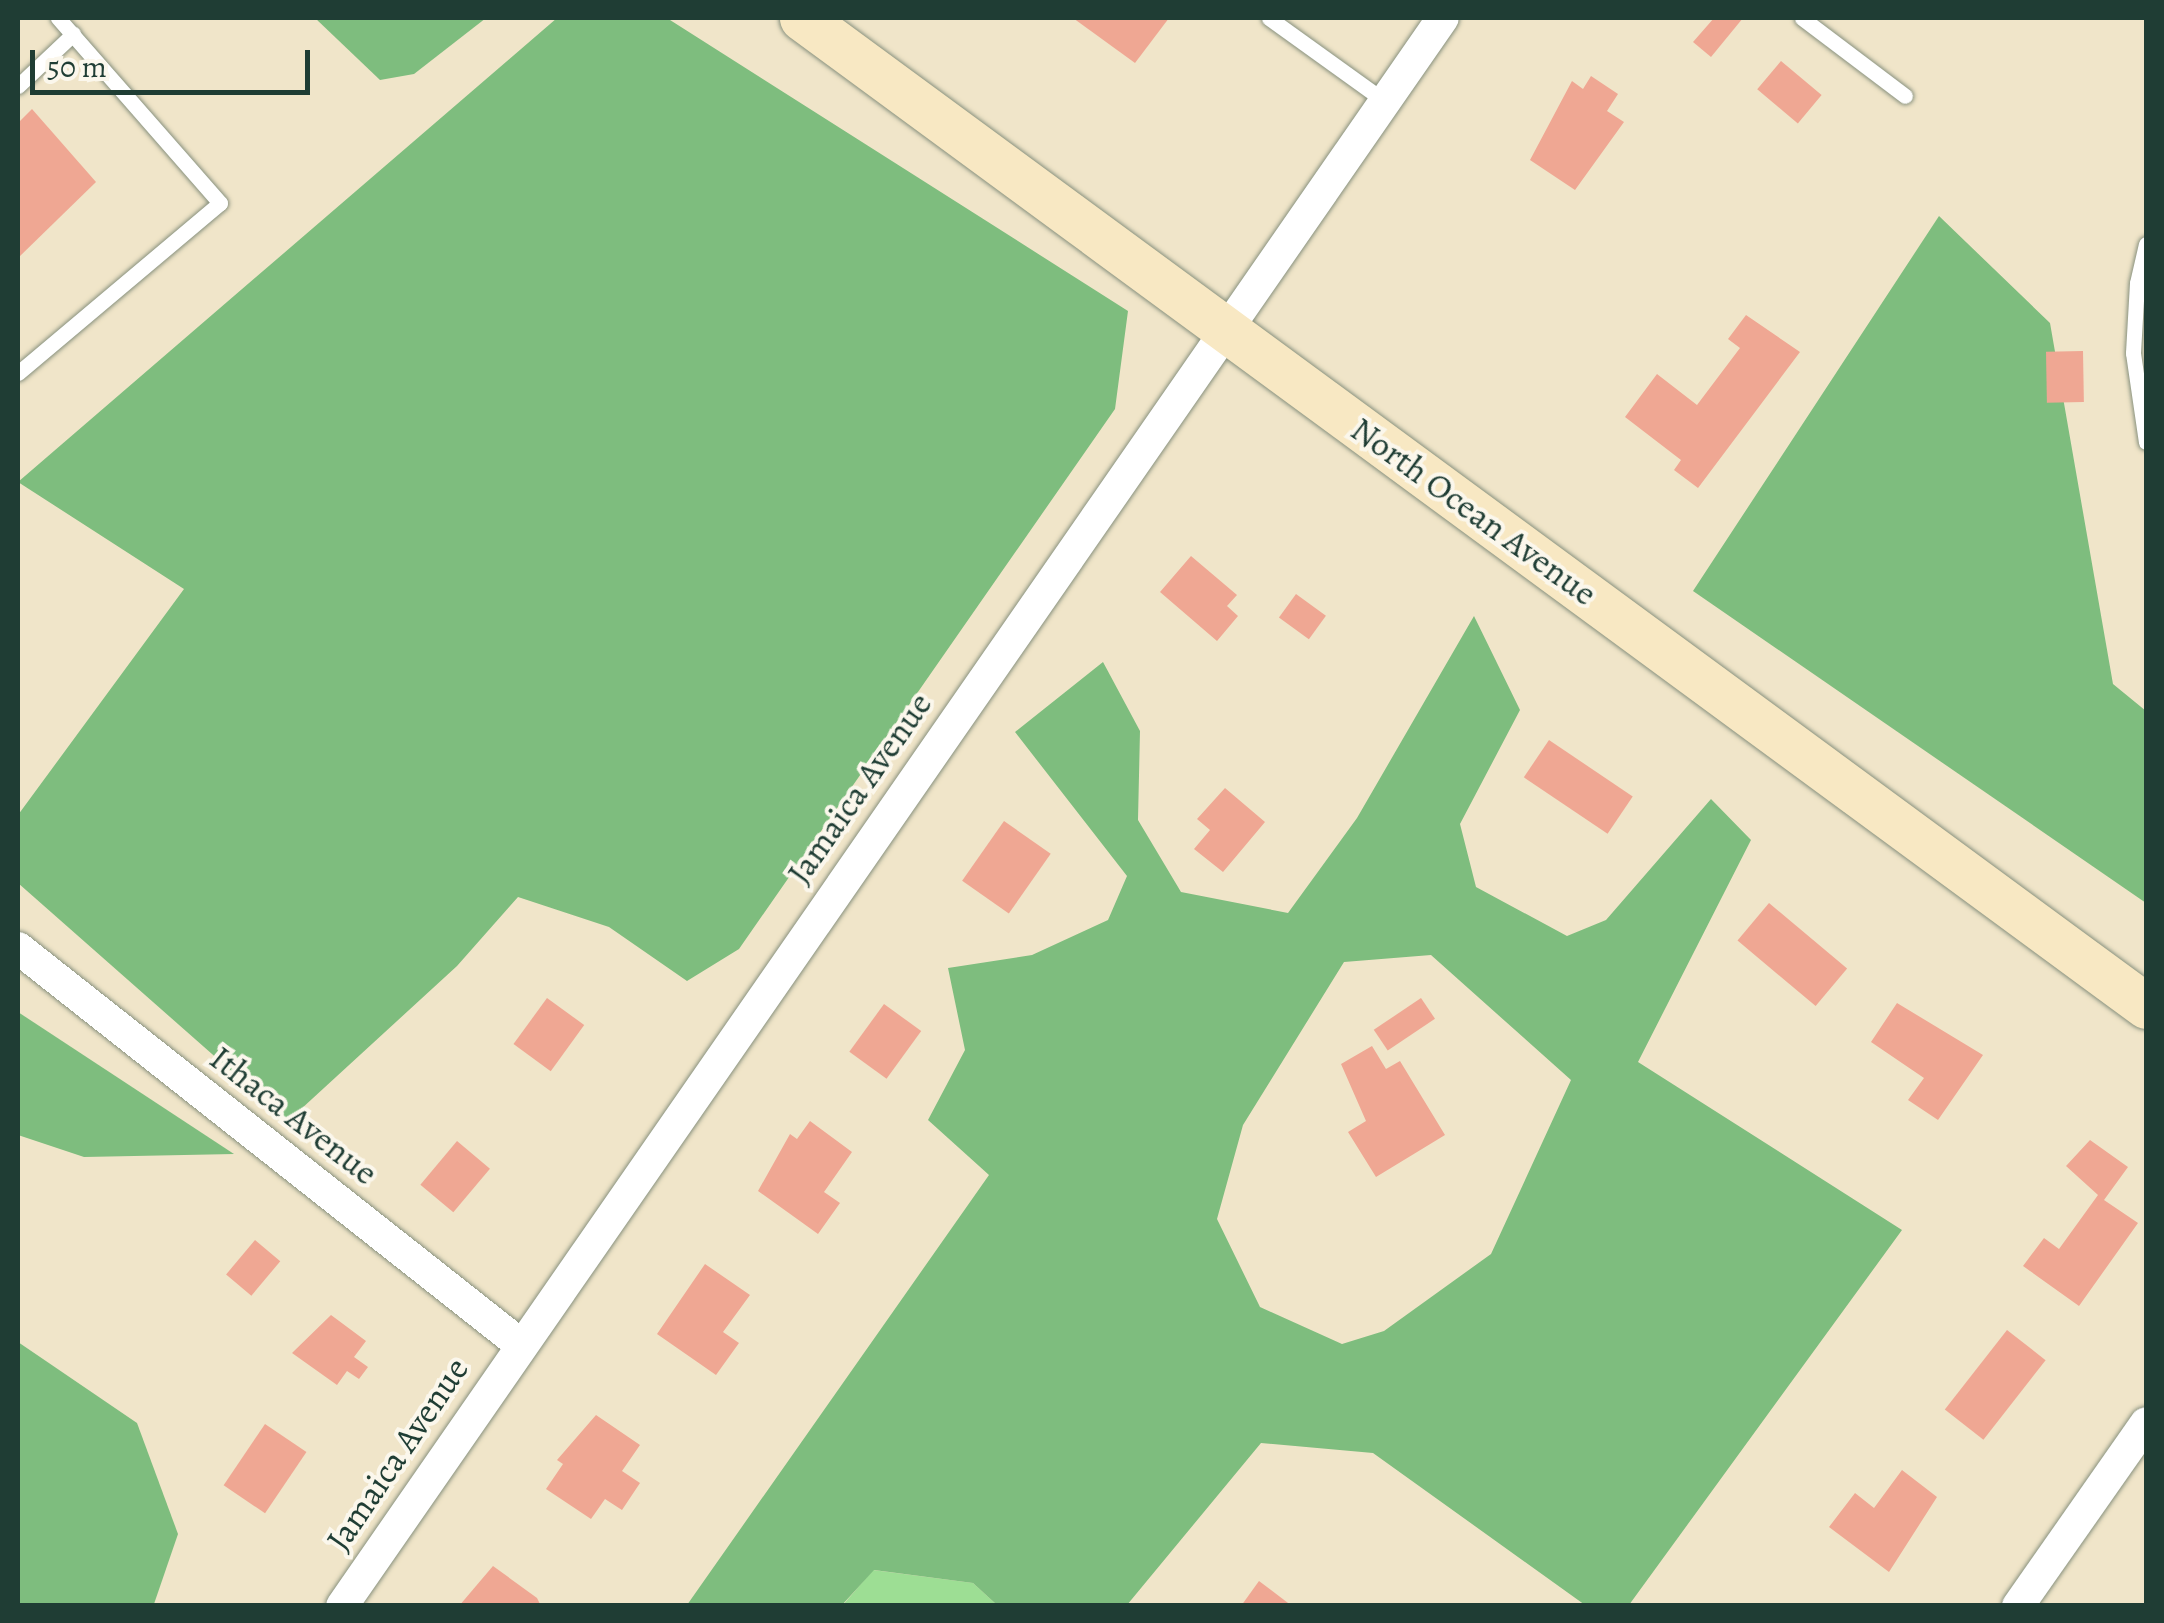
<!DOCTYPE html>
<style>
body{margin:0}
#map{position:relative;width:2164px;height:1623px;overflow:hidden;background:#f0e5c9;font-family:Alegreya,serif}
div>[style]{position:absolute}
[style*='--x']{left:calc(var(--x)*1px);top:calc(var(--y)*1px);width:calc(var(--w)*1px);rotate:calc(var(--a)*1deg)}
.green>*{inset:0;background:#9dde94}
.forest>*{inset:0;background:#7ebd7e}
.building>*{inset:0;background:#efa793;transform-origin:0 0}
.roads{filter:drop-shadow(0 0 2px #88917e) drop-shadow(0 0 2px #88917e)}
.lane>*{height:15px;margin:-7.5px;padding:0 7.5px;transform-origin:7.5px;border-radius:7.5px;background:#fff}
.street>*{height:32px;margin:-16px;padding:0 16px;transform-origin:16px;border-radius:16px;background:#fff}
.secondary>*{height:45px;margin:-22.5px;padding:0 22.5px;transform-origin:22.5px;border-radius:22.5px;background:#f8e8c3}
span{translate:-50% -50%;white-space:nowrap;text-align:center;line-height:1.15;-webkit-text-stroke:8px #fbf7ec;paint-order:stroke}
.street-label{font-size:35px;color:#1f3d34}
.frame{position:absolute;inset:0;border:20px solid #1f3d34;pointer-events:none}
.scale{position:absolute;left:30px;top:50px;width:280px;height:45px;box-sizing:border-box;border:5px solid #1f3d34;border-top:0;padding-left:12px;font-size:30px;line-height:35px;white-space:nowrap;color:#1f3d34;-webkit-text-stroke:8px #fbf7ec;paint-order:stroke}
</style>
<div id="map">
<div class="green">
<i style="clip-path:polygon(873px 1570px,973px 1583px,997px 1605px,842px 1606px)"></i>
</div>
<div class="forest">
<i style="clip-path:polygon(315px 18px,486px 18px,414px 74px,380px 80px)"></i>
<i style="clip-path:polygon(557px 18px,670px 20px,1128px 311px,1115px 409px,739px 949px,687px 981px,609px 927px,518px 897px,457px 966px,288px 1121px,18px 883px,18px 815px,184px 589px,18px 482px)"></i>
<i style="clip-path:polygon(1939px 216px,2050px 323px,2113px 684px,2146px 711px,2146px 903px,1693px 591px)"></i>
<i style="clip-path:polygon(evenodd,1474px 616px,1520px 710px,1460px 824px,1476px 887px,1567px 936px,1606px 920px,1711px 799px,1751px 840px,1638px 1062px,1902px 1230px,1629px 1605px,1585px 1605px,1373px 1453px,1261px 1443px,1127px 1605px,997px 1605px,973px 1583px,874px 1570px,842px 1605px,687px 1605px,989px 1175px,928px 1120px,965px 1050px,948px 968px,1032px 955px,1108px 920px,1127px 876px,1015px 732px,1103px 662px,1140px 731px,1138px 820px,1181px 892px,1288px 913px,1357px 818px,1474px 616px,1431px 955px,1571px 1080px,1491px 1254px,1384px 1331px,1342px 1344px,1260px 1307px,1217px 1219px,1243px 1125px,1344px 962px,1431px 955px)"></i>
<i style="clip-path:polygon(18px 1012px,234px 1154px,84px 1157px,18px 1135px)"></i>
<i style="clip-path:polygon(18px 1342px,137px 1423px,178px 1534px,154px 1604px,18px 1605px)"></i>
</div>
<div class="building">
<i style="clip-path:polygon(1073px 18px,1169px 18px,1135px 63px)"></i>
<i style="clip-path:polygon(1714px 18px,1743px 18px,1711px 57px,1693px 42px)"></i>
<i style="left:1781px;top:61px;width:53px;height:37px;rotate:40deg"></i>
<i style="clip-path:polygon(1591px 76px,1618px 94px,1607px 111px,1624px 122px,1575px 190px,1530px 160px,1572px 81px,1583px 89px)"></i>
<i style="clip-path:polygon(32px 109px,96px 182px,18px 258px,18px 123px)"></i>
<i style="clip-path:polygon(1746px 315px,1800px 352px,1698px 488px,1674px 470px,1681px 460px,1625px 417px,1657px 374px,1697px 405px,1740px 348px,1728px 339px)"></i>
<i style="left:2083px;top:351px;width:51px;height:37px;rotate:89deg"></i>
<i style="clip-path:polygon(1191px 556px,1237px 595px,1227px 606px,1238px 616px,1217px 641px,1160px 592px)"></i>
<i style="left:1296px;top:594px;width:37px;height:29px;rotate:36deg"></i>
<i style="left:1549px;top:740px;width:101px;height:45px;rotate:34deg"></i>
<i style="clip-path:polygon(1225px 788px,1265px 822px,1223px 872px,1194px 849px,1210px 830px,1197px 819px)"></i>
<i style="left:1004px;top:821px;width:57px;height:73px;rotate:35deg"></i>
<i style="left:1769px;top:903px;width:102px;height:49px;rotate:40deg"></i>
<i style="left:547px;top:998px;width:46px;height:57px;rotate:36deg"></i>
<i style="left:1421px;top:998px;width:25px;height:57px;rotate:56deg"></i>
<i style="clip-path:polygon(1897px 1003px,1983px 1055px,1938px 1120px,1908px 1100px,1924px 1078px,1871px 1042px)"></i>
<i style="left:884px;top:1004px;width:46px;height:59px;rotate:36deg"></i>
<i style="clip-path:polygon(1372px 1046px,1386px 1069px,1400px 1061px,1445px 1135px,1376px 1177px,1348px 1132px,1366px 1121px,1341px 1064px)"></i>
<i style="clip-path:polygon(810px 1121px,852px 1152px,824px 1192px,840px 1203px,818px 1234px,758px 1191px,790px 1134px,797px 1139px)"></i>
<i style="clip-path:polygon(2090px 1140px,2128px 1167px,2104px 1200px,2138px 1223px,2079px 1306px,2023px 1266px,2044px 1238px,2059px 1249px,2098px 1195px,2066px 1166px)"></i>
<i style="left:457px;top:1141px;width:43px;height:57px;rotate:40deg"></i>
<i style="left:255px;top:1240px;width:33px;height:45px;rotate:40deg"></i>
<i style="clip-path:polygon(705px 1264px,750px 1295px,723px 1332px,739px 1343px,716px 1375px,657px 1334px)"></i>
<i style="clip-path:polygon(331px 1315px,366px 1341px,354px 1357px,368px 1367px,359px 1379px,347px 1371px,337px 1385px,292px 1353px)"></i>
<i style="left:2007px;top:1330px;width:49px;height:101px;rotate:38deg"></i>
<i style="clip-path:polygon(596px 1415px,640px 1445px,622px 1471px,640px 1483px,622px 1510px,605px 1499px,591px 1519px,546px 1489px,563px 1464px,557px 1460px)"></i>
<i style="left:265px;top:1424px;width:50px;height:74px;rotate:34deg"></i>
<i style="clip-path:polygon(1902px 1470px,1937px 1497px,1889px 1572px,1829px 1527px,1855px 1493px,1874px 1508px)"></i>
<i style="clip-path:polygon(493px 1566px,537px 1598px,541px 1606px,459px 1606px)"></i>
<i style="clip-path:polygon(1259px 1581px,1292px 1606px,1241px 1606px)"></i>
</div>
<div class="roads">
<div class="lane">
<i style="--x:1269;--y:18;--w:140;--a:35.7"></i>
<i style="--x:1802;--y:18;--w:129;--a:37.1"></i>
<i style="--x:18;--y:86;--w:76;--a:-43.4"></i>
<i style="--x:2137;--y:283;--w:40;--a:-77"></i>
<i style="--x:2146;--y:290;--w:11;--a:-142"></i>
<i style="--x:2137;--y:283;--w:70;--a:93.3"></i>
<i style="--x:2133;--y:353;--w:90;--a:81.7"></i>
<i style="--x:18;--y:373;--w:264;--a:-40.1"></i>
<i style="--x:220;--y:203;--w:246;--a:-131.2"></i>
</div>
<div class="street">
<i style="--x:18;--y:948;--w:641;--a:38.28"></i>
<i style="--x:342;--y:1606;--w:1932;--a:-55.27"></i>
<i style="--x:2018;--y:1606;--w:223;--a:-55"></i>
</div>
<div class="secondary">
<i style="--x:802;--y:18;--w:1668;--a:36.32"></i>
</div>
</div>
<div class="street-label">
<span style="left:1474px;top:511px;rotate:36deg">North Ocean Avenue</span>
<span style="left:859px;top:788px;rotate:-55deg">Jamaica Avenue</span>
<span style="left:294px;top:1115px;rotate:38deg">Ithaca Avenue</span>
<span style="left:397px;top:1454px;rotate:-56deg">Jamaica Avenue</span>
</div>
<div class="frame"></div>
<div class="scale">50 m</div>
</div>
